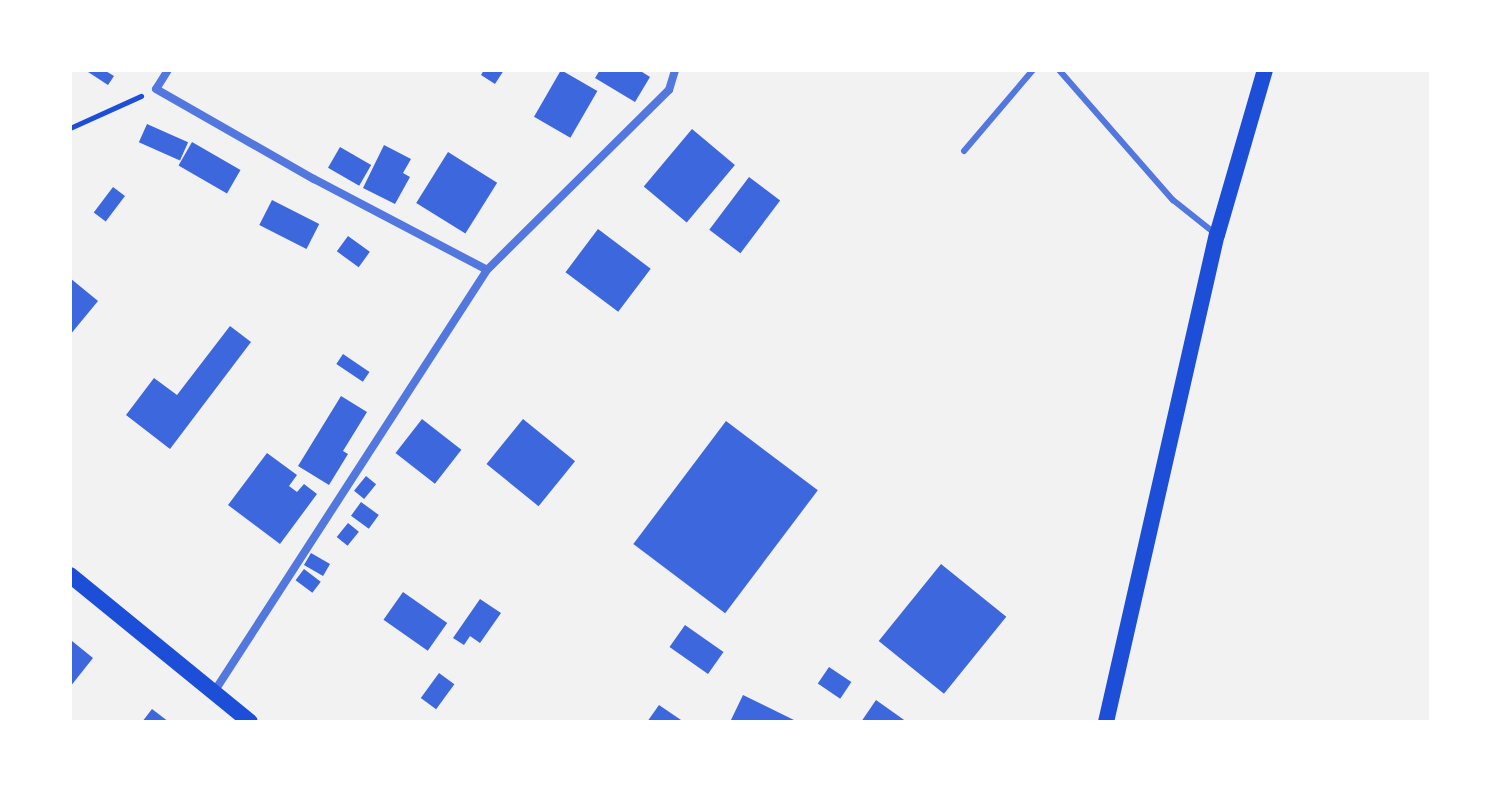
<!DOCTYPE html>
<style>
body{margin:0}
#map{position:relative;width:1501px;height:792px;overflow:hidden;background:#f2f2f2;font-family:Literata,serif}
div>[style]{position:absolute}
[style*='--x']{left:calc(var(--x)*1px);top:calc(var(--y)*1px);width:calc(var(--w)*1px);rotate:calc(var(--a)*1deg)}
.building>*{inset:0;background:#3d67dc;transform-origin:0 0}
.path>*{height:5px;margin:-2.5px;padding:0 2.5px;transform-origin:2.5px;border-radius:2.5px;background:#1d4ed8}
.service>*{height:6px;margin:-3px;padding:0 3px;transform-origin:3px;border-radius:3px;background:#5277de}
.minor>*{height:8px;margin:-4px;padding:0 4px;transform-origin:4px;border-radius:4px;background:#5277de}
.secondary>*{height:16px;margin:-8px;padding:0 8px;transform-origin:8px;border-radius:8px;background:#1d4ed8}
span{translate:-50% -50%;white-space:nowrap;text-align:center;line-height:1.15;-webkit-text-stroke:7px #fff;paint-order:stroke}
.frame{position:absolute;inset:0;border:72px solid #fff;pointer-events:none}
</style>
<div id="map">
<div class="building">
<i style="clip-path:polygon(85px 70px,104px 70px,114px 76px,108px 85px)"></i>
<i style="clip-path:polygon(484px 70px,504px 70px,495px 84px,481px 75px)"></i>
<i style="left:561px;top:70px;width:42px;height:54px;rotate:30deg"></i>
<i style="clip-path:polygon(600px 70px,639px 70px,650px 77px,635px 102px,595px 78px)"></i>
<i style="left:147px;top:124px;width:45px;height:20px;rotate:24deg"></i>
<i style="left:692px;top:129px;width:56px;height:75px;rotate:40deg"></i>
<i style="left:192px;top:142px;width:56px;height:27px;rotate:30deg"></i>
<i style="clip-path:polygon(384px 145px,411px 159px,403px 173px,410px 177px,395px 204px,363px 188px)"></i>
<i style="left:340px;top:147px;width:36px;height:24px;rotate:30deg"></i>
<i style="left:448px;top:152px;width:58px;height:60px;rotate:32deg"></i>
<i style="left:749px;top:177px;width:39px;height:66px;rotate:37deg"></i>
<i style="left:113px;top:187px;width:15px;height:32px;rotate:37deg"></i>
<i style="left:272px;top:200px;width:53px;height:28px;rotate:27deg"></i>
<i style="left:598px;top:229px;width:66px;height:54px;rotate:37deg"></i>
<i style="left:348px;top:236px;width:27px;height:19px;rotate:36deg"></i>
<i style="clip-path:polygon(70px 278px,98px 301px,70px 335px)"></i>
<i style="clip-path:polygon(230px 326px,251px 342px,170px 449px,126px 415px,154px 378px,177px 395px)"></i>
<i style="left:343px;top:354px;width:32px;height:12px;rotate:34deg"></i>
<i style="clip-path:polygon(341px 396px,367px 412px,343px 451px,348px 454px,329px 485px,298px 466px)"></i>
<i style="left:422px;top:419px;width:50px;height:43px;rotate:38deg"></i>
<i style="left:523px;top:419px;width:67px;height:58px;rotate:39deg"></i>
<i style="left:726px;top:421px;width:115px;height:154px;rotate:37deg"></i>
<i style="clip-path:polygon(267px 453px,297px 475px,289px 486px,297px 492px,304px 484px,317px 494px,280px 544px,228px 505px)"></i>
<i style="left:366px;top:476px;width:13px;height:19px;rotate:39deg"></i>
<i style="left:361px;top:502px;width:22px;height:17px;rotate:36deg"></i>
<i style="left:348px;top:523px;width:14px;height:18px;rotate:39deg"></i>
<i style="left:311px;top:553px;width:22px;height:14px;rotate:30deg"></i>
<i style="left:941px;top:564px;width:84px;height:99px;rotate:39deg"></i>
<i style="left:304px;top:569px;width:21px;height:14px;rotate:37deg"></i>
<i style="left:403px;top:592px;width:54px;height:34px;rotate:35deg"></i>
<i style="clip-path:polygon(480px 599px,501px 613px,480px 643px,470px 636px,464px 645px,453px 638px)"></i>
<i style="left:685px;top:625px;width:47px;height:27px;rotate:35deg"></i>
<i style="clip-path:polygon(72px 641px,93px 658px,70px 687px,70px 644px)"></i>
<i style="left:829px;top:667px;width:27px;height:20px;rotate:34deg"></i>
<i style="left:439px;top:673px;width:19px;height:31px;rotate:36deg"></i>
<i style="clip-path:polygon(743px 695px,798px 722px,730px 722px)"></i>
<i style="clip-path:polygon(876px 700px,907px 722px,861px 722px)"></i>
<i style="clip-path:polygon(659px 705px,684px 722px,647px 722px)"></i>
<i style="clip-path:polygon(152px 709px,169px 722px,142px 722px)"></i>
</div>
<div class="path">
<i style="--x:70;--y:128;--w:78;--a:-24.3"></i>
</div>
<div class="service">
<i style="--x:1059;--y:70;--w:173;--a:48.8"></i>
<i style="--x:1173;--y:200;--w:56;--a:38.5"></i>
<i style="--x:964;--y:151;--w:106;--a:-49.6"></i>
</div>
<div class="minor">
<i style="--x:168;--y:70;--w:22;--a:122"></i>
<i style="--x:156;--y:89;--w:182;--a:29.7"></i>
<i style="--x:314;--y:179;--w:195;--a:27.7"></i>
<i style="--x:214;--y:692;--w:503;--a:-57.1"></i>
<i style="--x:487;--y:270;--w:256;--a:-44.7"></i>
<i style="--x:669;--y:90;--w:21;--a:-73"></i>
</div>
<div class="secondary">
<i style="--x:70;--y:575;--w:232;--a:39.2"></i>
<i style="--x:1106;--y:722;--w:499;--a:-77.2"></i>
<i style="--x:1217;--y:235;--w:172;--a:-73.8"></i>
</div>
<div class="frame"></div>
</div>
